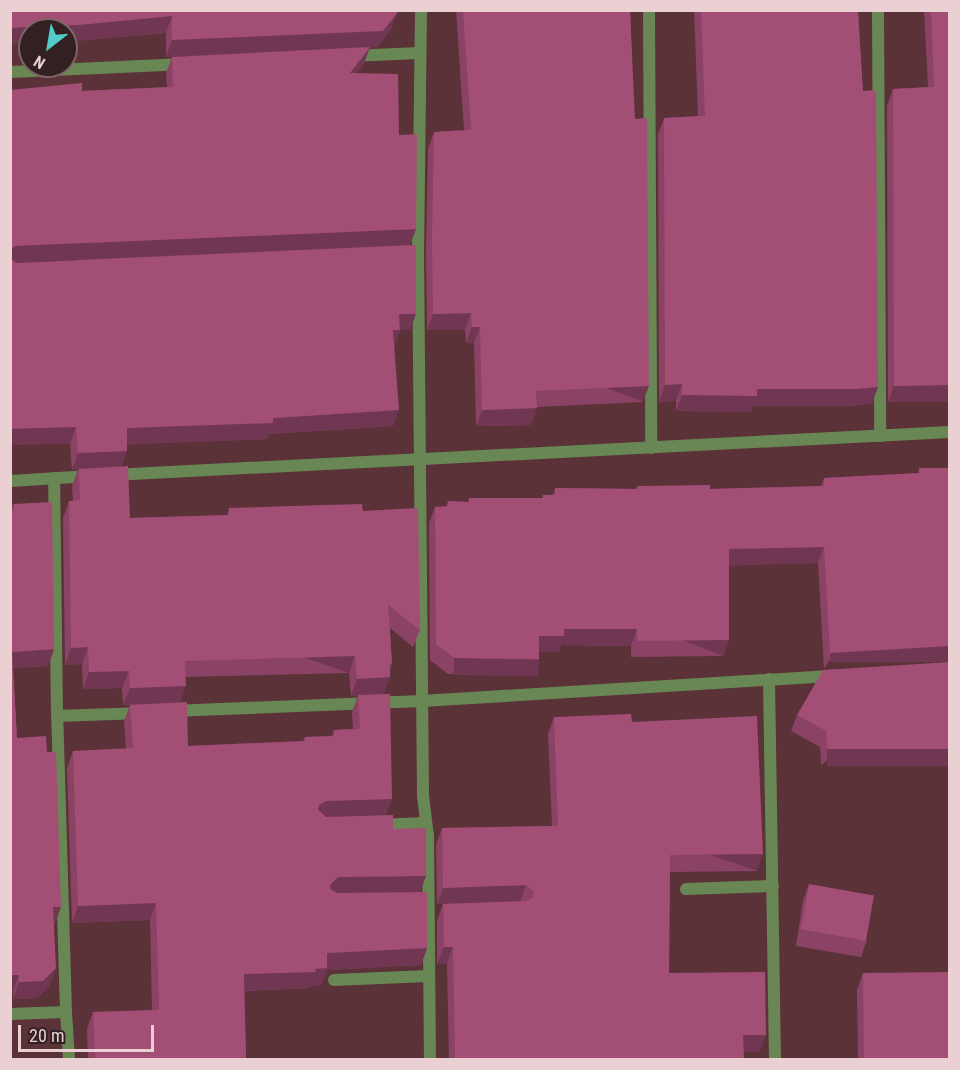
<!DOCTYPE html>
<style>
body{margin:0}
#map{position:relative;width:960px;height:1070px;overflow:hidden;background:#5a3237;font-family:"Roboto Condensed",sans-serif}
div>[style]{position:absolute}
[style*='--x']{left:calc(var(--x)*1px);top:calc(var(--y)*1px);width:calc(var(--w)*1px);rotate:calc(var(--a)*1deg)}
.service>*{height:12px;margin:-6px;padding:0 6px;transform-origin:6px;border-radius:6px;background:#698754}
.minor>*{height:12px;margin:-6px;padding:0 6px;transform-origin:6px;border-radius:6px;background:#698754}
.wall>*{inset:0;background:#8b4365}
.shaded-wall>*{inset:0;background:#713752;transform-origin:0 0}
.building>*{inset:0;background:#a24e75;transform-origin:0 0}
span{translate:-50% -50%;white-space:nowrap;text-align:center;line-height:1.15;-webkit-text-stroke:5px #332022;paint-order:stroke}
.frame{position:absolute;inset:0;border:12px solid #ead0d2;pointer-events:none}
.north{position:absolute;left:18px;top:18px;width:60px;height:60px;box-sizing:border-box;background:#332022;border:2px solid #7c6668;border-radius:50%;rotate:211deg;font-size:16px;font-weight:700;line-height:24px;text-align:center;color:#ead0d2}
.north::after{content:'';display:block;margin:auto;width:21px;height:27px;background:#53cdca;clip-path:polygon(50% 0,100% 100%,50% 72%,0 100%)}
.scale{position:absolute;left:18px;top:1025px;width:136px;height:27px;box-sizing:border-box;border:3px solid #ead0d2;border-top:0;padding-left:8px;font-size:18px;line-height:21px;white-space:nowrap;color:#ead0d2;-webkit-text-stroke:4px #332022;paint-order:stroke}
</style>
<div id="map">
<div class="service">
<i style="--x:378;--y:825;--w:47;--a:-2.4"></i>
<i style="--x:686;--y:889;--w:87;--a:-2"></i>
<i style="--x:334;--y:980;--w:94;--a:-2.4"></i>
<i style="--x:66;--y:1012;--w:48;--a:86.4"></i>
</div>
<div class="minor">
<i style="--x:421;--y:10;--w:243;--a:90.7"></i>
<i style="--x:418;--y:253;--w:543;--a:89.47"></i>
<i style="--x:423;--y:796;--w:38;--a:83"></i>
<i style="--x:428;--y:834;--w:226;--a:89.5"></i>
<i style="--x:649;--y:10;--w:438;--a:89.7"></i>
<i style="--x:878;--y:10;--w:426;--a:89.7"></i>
<i style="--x:350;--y:56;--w:70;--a:-2.5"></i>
<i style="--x:10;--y:72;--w:176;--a:-2.6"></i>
<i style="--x:112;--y:475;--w:839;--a:-2.94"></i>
<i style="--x:10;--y:481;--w:81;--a:-3.5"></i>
<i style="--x:769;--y:679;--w:381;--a:89.1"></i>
<i style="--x:172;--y:711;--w:250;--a:-2.3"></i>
<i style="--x:422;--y:701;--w:413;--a:-3.5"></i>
<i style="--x:57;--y:716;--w:85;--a:-2"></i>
<i style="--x:10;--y:1014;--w:56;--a:-2"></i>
<i style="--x:66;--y:1012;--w:296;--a:-91.7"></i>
<i style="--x:57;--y:716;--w:238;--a:-90.7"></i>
</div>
<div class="wall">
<i style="clip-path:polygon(10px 10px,397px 13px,391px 29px,377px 47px,166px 57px,166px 33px,74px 41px)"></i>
<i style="clip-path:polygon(456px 10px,630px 10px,643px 402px,537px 407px,531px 425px,476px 426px,474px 343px,466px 343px,465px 330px,427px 330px,426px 253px,428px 149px,434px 132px,464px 130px)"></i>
<i style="clip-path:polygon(694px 10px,858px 10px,878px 387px,872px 403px,851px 406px,753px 406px,751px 412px,676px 411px,676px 401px,659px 402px,658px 134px,664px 118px,698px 116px)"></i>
<i style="clip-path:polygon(924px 10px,950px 10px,950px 402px,888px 402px,887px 106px,893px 89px,928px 87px)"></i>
<i style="clip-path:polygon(evenodd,172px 57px,364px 64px,356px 73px,399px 135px,416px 229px,410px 245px,410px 330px,400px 330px,394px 346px,393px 426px,269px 434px,267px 439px,127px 444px,127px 451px,121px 467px,130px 518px,227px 515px,229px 508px,363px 511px,420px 630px,413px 647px,390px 628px,392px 664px,384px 694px,386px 816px,393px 829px,420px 893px,427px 948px,421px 965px,327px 970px,321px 985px,311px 986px,310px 988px,244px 991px,246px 1059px,88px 1059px,87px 1029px,93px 1012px,152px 1010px,150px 920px,72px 923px,67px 768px,73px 751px,126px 749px,124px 721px,130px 705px,123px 705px,122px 688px,83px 689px,82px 664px,65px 665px,63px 518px,69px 501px,73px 501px,72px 486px,78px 469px,72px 470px,70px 444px,82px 91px,167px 87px,166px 73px,172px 57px,349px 673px,351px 696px,358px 695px,352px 712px,353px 729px,334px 730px,332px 736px,305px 737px,303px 741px,188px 746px,180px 703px,186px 677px,349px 673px)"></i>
<i style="clip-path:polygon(919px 468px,950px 468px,824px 669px,818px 563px,729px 565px,729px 640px,723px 656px,631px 657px,631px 646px,561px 645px,559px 652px,539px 652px,539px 659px,533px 675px,448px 674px,430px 660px,429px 523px,435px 507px,446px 507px,448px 501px,468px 502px,469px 498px,542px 498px,543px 495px,553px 495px,555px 488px,636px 489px,637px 486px,710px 489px,821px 486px,824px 478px,918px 473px)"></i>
<i style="clip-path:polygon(13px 504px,54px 649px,48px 666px,13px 668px,17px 738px,55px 924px,54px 924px,50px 985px,37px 998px,13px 999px,13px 992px,10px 992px,10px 510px,11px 510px)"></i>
<i style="clip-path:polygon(950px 662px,821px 765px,820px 747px,791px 731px,797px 715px)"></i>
<i style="clip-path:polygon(554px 717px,632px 722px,757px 871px,670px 872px,669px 973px,760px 1052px,744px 1052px,744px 1059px,449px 1059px,447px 964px,437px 964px,437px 921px,443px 904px,437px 904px,436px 845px,442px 828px,552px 826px,548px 734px)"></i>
<i style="clip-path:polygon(809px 884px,867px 940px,861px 957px,796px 946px,803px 901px)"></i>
<i style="clip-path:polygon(863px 973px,950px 1059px,858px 1059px,857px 990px)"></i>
</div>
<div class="shaded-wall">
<i style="clip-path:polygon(397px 13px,391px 29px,377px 47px,166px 57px,172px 40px)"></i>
<i style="clip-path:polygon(172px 16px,166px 33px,66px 42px,66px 30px,30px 30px,30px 43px,10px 44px,10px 28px)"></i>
<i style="clip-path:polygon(370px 47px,364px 64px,344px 90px,350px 73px)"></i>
<i style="clip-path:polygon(416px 229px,410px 245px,10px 263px,10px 249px,16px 246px)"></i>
<i style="clip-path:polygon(471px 313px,465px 330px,427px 330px,433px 314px)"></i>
<i style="clip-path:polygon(399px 314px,416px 314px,410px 330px,400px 330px,394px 346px,387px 346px)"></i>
<i style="clip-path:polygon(472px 327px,480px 327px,474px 343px,466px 343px)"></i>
<i style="clip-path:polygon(682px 384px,676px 401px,659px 402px,665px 385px)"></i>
<i style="clip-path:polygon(950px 385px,950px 402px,888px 402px,894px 386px)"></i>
<i style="left:649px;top:386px;width:17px;height:113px;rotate:111deg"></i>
<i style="clip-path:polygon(878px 387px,872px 403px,851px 406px,753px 406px,751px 412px,676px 411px,682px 395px,757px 389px)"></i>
<i style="clip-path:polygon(537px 408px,531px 425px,476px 426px,482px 410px)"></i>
<i style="clip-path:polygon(399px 410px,393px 426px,269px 434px,267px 439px,121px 445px,127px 428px,273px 418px)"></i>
<i style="clip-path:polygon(76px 427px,70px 444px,10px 445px,10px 429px)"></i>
<i style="clip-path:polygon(127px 451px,121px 467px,72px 470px,78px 453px)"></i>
<i style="clip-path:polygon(824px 547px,818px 563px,723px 566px,729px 549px)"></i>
<i style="clip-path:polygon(564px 629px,637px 629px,631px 646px,561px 645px,559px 652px,533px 652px,539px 636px)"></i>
<i style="left:729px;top:640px;width:17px;height:92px;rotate:111deg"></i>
<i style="left:950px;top:646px;width:16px;height:120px;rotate:90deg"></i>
<i style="clip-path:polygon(88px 647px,82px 664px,65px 665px,71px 648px)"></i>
<i style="clip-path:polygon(54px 649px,48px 666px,10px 668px,12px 652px)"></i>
<i style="left:355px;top:656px;width:18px;height:170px;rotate:109deg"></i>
<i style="left:454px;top:658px;width:85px;height:17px;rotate:1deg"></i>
<i style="clip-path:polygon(390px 664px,392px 664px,387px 677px,390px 677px,384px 694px,351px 696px,357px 679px)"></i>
<i style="clip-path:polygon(129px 671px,122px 688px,83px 689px,89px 672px)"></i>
<i style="clip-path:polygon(186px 686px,180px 703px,123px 705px,130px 688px)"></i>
<i style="left:827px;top:749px;width:123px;height:17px"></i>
<i style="clip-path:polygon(392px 799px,386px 816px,313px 822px,319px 805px,326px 801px)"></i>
<i style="left:763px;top:854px;width:18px;height:93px;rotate:109deg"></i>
<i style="clip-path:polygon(426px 876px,420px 893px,324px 902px,330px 885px,338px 877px)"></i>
<i style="clip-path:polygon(526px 885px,520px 902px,437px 904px,443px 888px)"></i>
<i style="clip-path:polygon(156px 903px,150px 920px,72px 923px,78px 906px)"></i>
<i style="clip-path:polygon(53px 907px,61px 907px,55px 924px,47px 924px)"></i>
<i style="clip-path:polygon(444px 947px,453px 947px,447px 964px,437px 964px)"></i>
<i style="clip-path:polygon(427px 948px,421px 965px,327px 970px,321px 985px,311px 986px,310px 988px,237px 991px,244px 974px,315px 969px,327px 953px)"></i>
<i style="clip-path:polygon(56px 968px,50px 985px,37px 998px,13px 999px,19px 982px)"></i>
<i style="clip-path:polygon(10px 975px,19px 975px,13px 992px,10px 992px)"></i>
<i style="clip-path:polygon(743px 1035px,766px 1035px,760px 1052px,737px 1052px)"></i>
</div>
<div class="building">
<i style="clip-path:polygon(10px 10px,397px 10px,397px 13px,383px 31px,172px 40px,172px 16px,79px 25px,10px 28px)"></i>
<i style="clip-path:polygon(463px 10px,630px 10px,635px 119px,647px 118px,649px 386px,536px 391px,537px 408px,482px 410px,480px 327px,472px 327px,471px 313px,433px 314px,432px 237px,434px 132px,471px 130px)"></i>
<i style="clip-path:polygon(701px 10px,858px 10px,863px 91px,876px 90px,878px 387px,857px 389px,757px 389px,757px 396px,682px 395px,682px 384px,665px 385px,664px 118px,705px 116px)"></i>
<i style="clip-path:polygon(931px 10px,950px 10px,950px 385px,894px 386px,893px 89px,934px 87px)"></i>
<i style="clip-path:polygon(370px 47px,350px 73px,398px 74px,399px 135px,417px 134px,416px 229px,16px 246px,10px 249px,10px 90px,82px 83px,82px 91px,173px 87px,172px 57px)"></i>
<i style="clip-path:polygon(416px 245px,416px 314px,399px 314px,400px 330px,393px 330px,399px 410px,273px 418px,273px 423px,127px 428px,127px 451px,78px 453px,76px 427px,10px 429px,10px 258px,16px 263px)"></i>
<i style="clip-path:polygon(128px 466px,130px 518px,229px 515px,229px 508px,292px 506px,362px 504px,363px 511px,418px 508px,420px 630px,388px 605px,392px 664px,390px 664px,390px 677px,357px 679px,355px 656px,185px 661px,186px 686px,130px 688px,129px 671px,89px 672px,88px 647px,71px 648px,69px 501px,80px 500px,79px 469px)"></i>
<i style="clip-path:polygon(919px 468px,950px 468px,950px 646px,830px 653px,824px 547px,729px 549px,729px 640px,637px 641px,637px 629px,564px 629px,564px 636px,539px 636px,539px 659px,454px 658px,436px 644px,435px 507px,448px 506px,448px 501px,469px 502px,469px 498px,543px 498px,543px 495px,555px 495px,555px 488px,638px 489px,637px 486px,710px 485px,710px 489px,824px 486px,824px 478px,920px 473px)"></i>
<i style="clip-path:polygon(52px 502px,54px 649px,12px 652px,17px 738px,46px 736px,47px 752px,56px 752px,61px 907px,53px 907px,56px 968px,43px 981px,19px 982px,19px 975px,10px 975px,10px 510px,14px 510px,13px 504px)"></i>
<i style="clip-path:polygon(950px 662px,950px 749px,827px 749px,826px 731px,797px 715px,823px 670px)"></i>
<i style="clip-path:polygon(390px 694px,392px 799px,326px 801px,319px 805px,318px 810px,326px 817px,393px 815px,393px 829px,426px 828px,426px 876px,338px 877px,330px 885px,331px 890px,338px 893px,427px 892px,427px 948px,327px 953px,327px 968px,315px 969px,316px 972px,244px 974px,246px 1059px,95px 1059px,93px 1012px,159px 1010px,156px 903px,78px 906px,73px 751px,133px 748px,130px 705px,187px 702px,188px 746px,305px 741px,305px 737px,334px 736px,334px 730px,360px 729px,358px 695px)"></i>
<i style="clip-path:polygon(631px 714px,632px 722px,757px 716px,763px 854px,670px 855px,669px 973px,765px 972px,766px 1035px,743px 1035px,744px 1059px,455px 1059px,453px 947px,444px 947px,443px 904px,526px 901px,533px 898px,534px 892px,526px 885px,443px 888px,442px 828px,558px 826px,554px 717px)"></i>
<i style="left:809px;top:884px;width:66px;height:46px;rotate:10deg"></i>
<i style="clip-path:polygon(950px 972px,950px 1059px,845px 1059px,864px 1059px,863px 973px)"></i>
</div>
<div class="frame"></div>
<div class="north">N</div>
<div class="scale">20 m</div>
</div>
